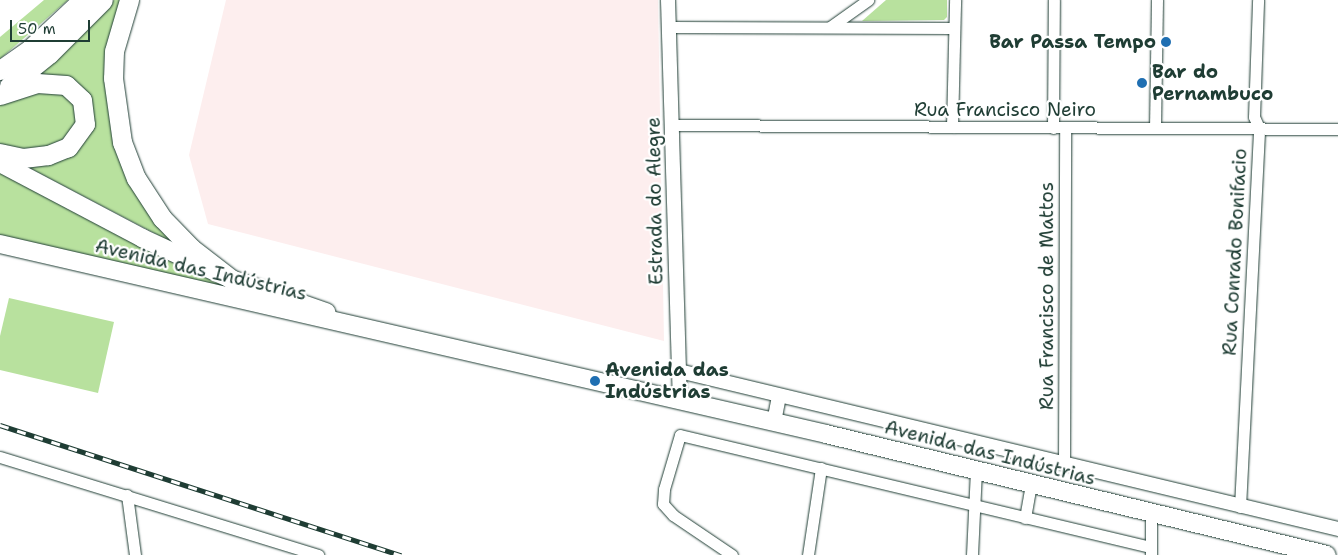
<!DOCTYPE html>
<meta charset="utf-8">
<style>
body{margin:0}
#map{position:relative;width:1338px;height:555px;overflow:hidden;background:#fff;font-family:"Shantell Sans",sans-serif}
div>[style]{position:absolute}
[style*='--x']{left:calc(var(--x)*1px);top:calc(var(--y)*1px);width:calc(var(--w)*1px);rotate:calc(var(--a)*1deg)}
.built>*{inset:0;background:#fdeeee}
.green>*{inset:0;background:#b8e19e}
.roads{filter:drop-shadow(0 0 1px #1f3d34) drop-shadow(0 0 1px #1f3d34)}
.minor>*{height:11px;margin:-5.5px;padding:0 5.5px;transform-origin:5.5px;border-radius:5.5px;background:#fff}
.tertiary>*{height:14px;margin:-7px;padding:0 7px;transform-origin:7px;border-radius:7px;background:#fff}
.primary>*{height:18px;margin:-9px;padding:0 9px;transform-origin:9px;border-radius:9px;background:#fff}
.trunk>*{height:19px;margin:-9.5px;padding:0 9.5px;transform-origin:9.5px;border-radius:9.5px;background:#fff}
.rail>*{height:5px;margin-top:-2.5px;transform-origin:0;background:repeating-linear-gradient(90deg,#fff 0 9px,#1f3d34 0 18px);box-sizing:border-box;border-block:1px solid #1f3d34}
.dots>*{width:14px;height:14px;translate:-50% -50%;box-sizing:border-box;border:2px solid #fff;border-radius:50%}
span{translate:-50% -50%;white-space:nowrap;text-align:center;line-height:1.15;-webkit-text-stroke:4.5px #fff;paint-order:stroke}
.poi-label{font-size:19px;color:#1f3d34;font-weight:700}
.right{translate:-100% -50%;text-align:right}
.left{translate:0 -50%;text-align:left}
.street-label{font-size:19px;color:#1f3d34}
.scale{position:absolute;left:10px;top:20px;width:80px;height:22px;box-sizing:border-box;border:2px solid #1f3d34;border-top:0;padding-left:6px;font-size:15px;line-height:18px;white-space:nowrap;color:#1f3d34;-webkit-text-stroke:4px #fff;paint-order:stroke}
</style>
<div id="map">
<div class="built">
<i style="clip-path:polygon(226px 0,658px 0,664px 341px,208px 224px,189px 155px)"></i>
</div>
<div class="green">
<i style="clip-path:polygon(44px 0,68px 0,0 59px,0 37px)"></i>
<i style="clip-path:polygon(114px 0,123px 0,110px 112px,177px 245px,14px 160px,71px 150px,86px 93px,32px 78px)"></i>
<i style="clip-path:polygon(886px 0,947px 0,947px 17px,944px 20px,862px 21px)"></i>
<i style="clip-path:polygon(28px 91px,63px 92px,73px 100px,77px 125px,65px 141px,30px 151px,0 145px,0 104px)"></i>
<i style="clip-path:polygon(0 168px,273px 298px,0 236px)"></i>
<i style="clip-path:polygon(9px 298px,114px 322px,98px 393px,0 370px,0 336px)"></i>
</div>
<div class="roads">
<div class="minor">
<i style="--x:669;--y:27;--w:285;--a:0.2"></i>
<i style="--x:830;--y:27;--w:47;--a:-35.4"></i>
<i style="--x:673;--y:125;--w:665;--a:0.34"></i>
<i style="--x:952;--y:127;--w:127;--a:-88.6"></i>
<i style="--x:1053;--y:128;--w:128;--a:-89.6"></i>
<i style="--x:1155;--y:128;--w:128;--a:-89.1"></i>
<i style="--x:0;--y:457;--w:333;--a:17.1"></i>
<i style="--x:1064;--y:464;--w:336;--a:-89.8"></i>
<i style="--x:127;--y:495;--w:61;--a:82.4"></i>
<i style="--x:1240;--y:507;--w:379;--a:-87.1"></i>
<i style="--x:1259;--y:128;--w:12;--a:-114"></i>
<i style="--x:1254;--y:117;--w:117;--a:-88"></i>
<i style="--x:1025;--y:518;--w:34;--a:-80"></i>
<i style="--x:732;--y:555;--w:71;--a:-145.9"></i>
<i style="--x:673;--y:515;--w:15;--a:-132"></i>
<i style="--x:663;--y:504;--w:15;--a:-86"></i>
<i style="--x:664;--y:489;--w:56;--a:-73.5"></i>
<i style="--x:680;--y:435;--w:484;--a:13.4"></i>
<i style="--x:808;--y:555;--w:88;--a:-81.5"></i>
<i style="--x:972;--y:555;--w:84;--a:-87.3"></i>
<i style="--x:1151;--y:555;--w:40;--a:-90"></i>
</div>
<div class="tertiary">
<i style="--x:668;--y:0;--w:400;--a:88.3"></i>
<i style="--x:679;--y:371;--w:678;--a:13.48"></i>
<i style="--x:774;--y:422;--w:26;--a:-79"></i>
</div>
<div class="primary">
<i style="--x:0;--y:163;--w:161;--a:27.8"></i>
<i style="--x:142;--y:238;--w:98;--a:24.7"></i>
<i style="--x:231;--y:279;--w:101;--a:19.2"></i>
<i style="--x:0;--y:244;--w:848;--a:12.95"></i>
<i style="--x:826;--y:434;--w:515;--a:13.58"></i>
</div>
<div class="trunk">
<i style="--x:129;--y:0;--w:53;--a:106.4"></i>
<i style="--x:114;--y:51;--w:27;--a:92"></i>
<i style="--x:113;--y:78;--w:65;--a:82"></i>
<i style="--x:122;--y:142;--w:39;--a:69"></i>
<i style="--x:136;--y:178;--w:48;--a:57"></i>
<i style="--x:162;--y:218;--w:42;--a:46"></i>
<i style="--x:191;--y:248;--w:51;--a:37.8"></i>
<i style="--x:0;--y:70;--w:37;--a:-35"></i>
<i style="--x:30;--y:49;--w:71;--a:-43.3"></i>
<i style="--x:9;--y:86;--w:51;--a:-38.7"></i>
<i style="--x:49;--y:54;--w:76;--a:-45"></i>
<i style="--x:0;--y:95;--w:39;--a:-18"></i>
<i style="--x:37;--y:83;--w:29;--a:4"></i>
<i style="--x:66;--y:85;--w:22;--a:43"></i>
<i style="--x:82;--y:100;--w:24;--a:83"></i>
<i style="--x:85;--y:124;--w:29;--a:126"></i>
<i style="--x:68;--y:147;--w:22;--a:158"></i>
<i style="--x:48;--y:155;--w:25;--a:173"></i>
<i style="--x:23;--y:158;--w:24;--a:-168"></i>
</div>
</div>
<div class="rail">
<i style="--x:0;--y:425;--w:422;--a:18"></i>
</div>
<div class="dots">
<i style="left:1166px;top:42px;background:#1f6fb2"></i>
<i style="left:1142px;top:83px;background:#1f6fb2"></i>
<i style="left:595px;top:381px;background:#1f6fb2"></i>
</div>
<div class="poi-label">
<span class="right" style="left:1156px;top:42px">Bar Passa Tempo</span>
<span class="left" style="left:1152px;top:83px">Bar do<br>Pernambuco</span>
<span class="left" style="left:605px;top:381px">Avenida das<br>Indústrias</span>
</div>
<div class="street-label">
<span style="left:1005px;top:110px">Rua Francisco Neiro</span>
<span style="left:655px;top:201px;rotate:-91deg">Estrada do Alegre</span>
<span style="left:1235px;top:252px;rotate:-87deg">Rua Conrado Bonifacio</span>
<span style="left:201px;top:270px;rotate:13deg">Avenida das Indústrias</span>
<span style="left:1047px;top:296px;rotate:-90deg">Rua Francisco de Mattos</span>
<span style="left:990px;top:453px;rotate:14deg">Avenida das Indústrias</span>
</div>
<div class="scale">50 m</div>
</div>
